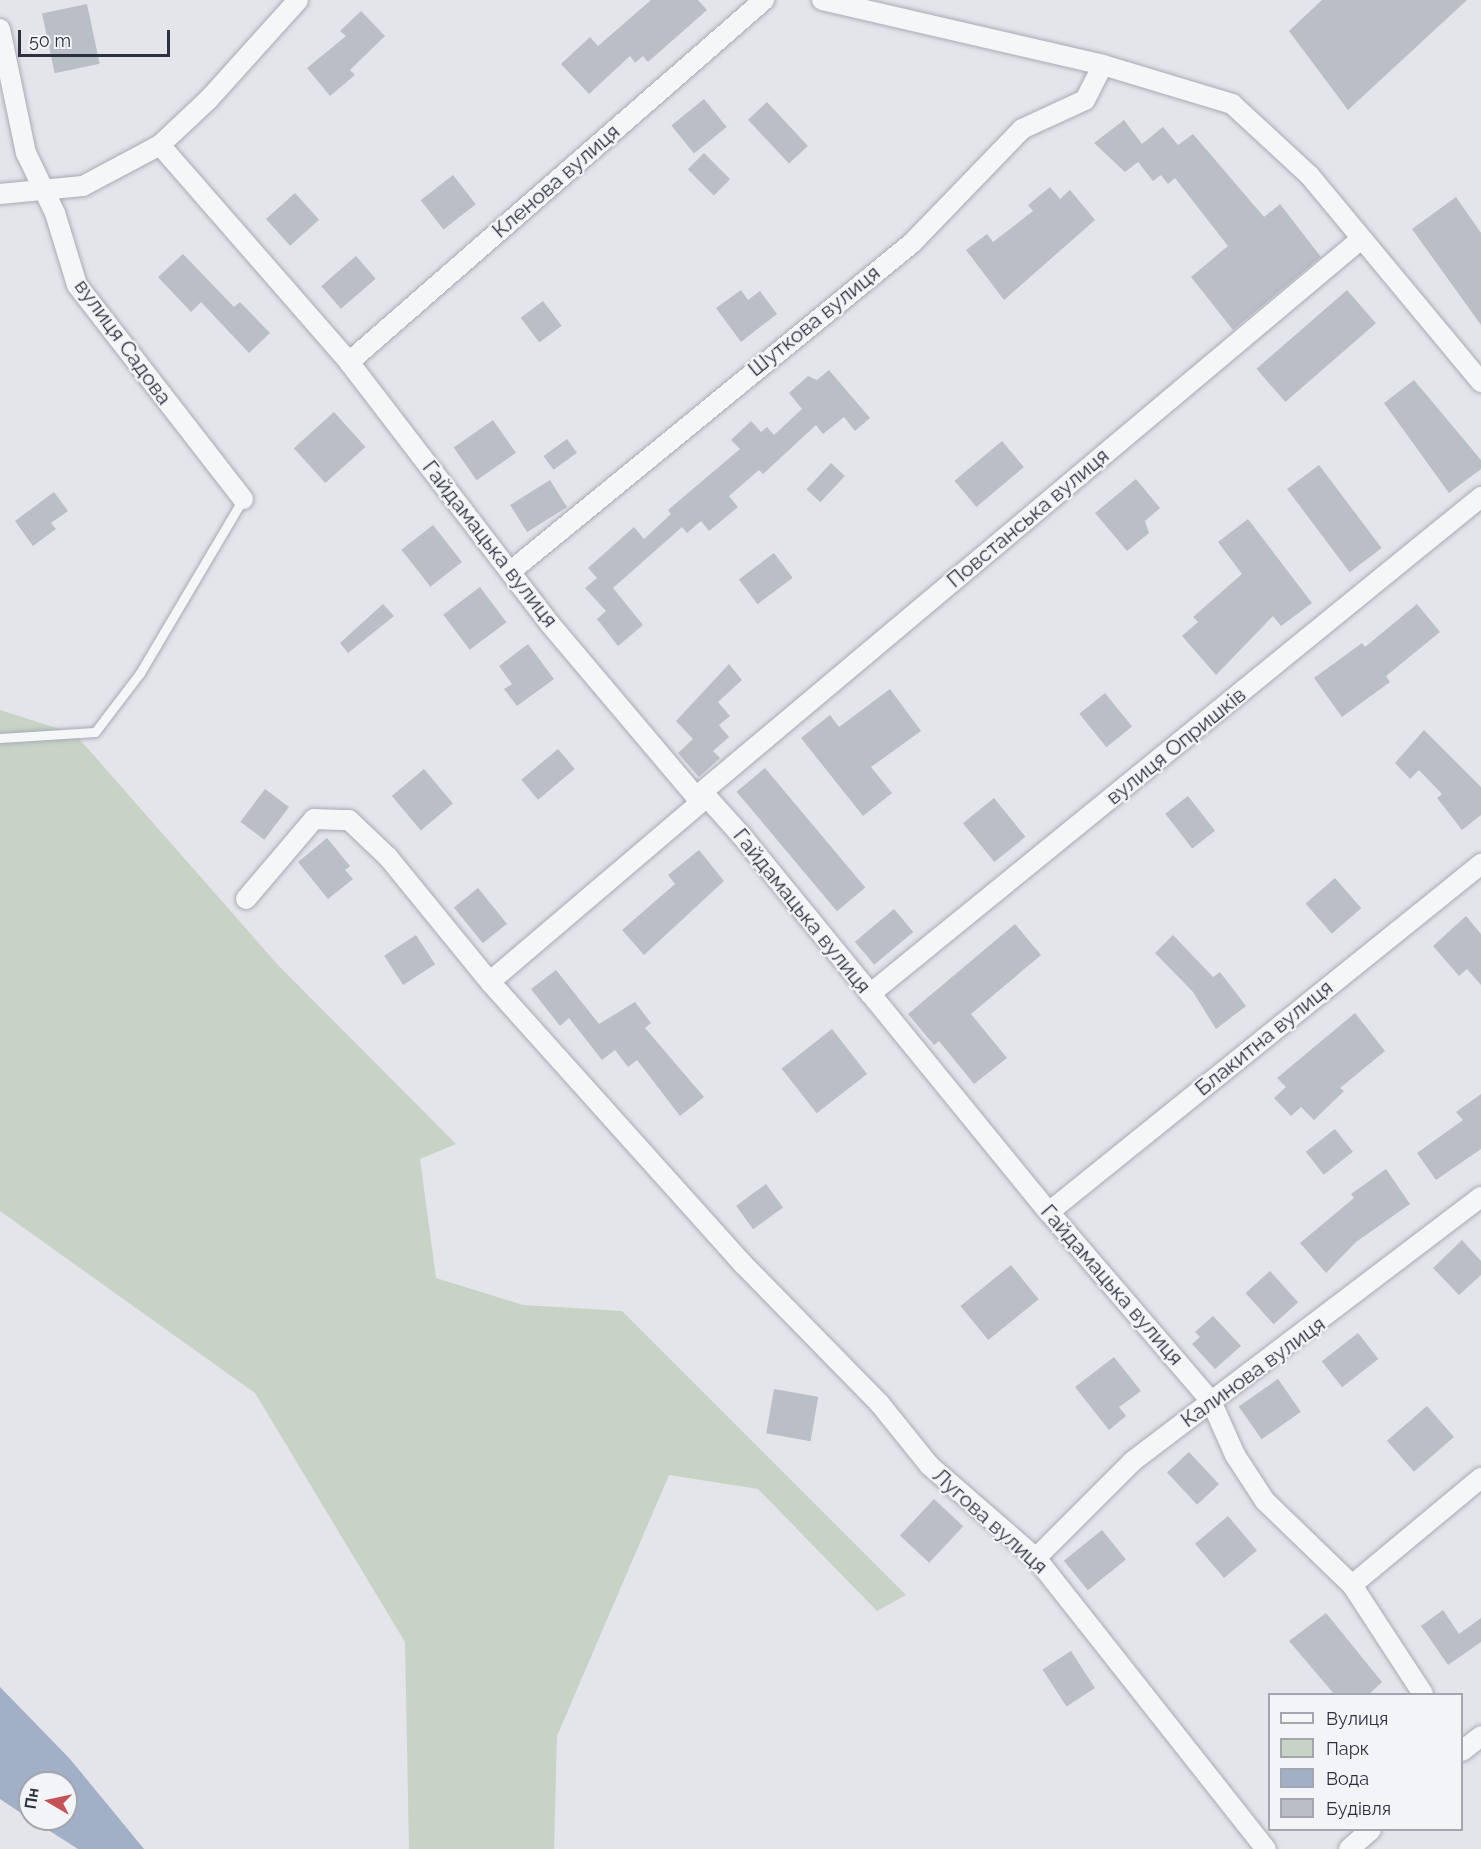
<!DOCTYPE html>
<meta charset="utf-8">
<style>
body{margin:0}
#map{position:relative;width:1481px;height:1849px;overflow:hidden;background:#e3e5ea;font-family:Raleway,sans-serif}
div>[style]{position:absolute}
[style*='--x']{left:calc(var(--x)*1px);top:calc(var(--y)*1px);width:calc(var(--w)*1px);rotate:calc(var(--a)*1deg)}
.green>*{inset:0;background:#c7d3c5}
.water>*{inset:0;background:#a1afc7}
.building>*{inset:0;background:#babec6;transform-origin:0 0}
.roads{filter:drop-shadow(0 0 2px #a8abb4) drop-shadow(0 0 2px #a8abb4)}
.lane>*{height:9px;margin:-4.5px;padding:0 4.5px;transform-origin:4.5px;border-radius:4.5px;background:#f5f6f8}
.street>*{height:20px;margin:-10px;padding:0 10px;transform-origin:10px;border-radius:10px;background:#f5f6f8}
span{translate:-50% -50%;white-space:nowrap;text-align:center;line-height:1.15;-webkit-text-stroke:4.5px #f2f4f7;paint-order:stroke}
.street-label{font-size:21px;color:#2c3141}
.legend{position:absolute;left:1268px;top:1693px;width:195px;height:138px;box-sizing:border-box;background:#f2f4f7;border:2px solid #a3a6ae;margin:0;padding:8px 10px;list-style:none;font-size:18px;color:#2c3141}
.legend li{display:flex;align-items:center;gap:12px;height:30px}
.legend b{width:30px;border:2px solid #a3a6ae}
.north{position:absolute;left:18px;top:1771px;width:60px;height:60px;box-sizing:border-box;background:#f2f4f7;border:2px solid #a3a6ae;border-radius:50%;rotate:279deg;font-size:16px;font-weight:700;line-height:24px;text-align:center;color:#2c3141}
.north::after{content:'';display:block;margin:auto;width:21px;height:27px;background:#c45256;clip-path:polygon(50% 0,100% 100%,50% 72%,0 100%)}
.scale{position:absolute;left:18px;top:30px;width:152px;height:27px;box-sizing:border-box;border:3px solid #2c3141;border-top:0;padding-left:8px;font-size:18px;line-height:21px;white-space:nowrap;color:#2c3141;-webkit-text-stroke:4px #f2f4f7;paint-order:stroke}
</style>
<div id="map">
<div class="green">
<i style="clip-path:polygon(0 710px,75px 734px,277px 964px,456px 1144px,420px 1159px,436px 1278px,523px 1305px,622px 1311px,906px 1595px,877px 1611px,758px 1489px,669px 1475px,557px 1736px,554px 1849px,409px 1849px,405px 1642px,255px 1393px,0 1211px)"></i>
</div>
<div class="water">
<i style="clip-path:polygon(0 1687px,70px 1759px,144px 1849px,78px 1849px,31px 1819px,66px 1819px,66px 1783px,30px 1783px,30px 1819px,0 1799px)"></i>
</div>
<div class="building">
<i style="clip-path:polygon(651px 0,698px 0,707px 10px,648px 62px,643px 56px,635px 63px,630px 56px,589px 94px,561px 64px,590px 37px,598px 46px)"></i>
<i style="clip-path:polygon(1322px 0,1467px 0,1348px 110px,1289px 31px)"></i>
<i style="left:87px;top:4px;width:61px;height:46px;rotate:78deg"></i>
<i style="clip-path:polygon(361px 11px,385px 36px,350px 70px,355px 75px,330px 96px,307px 68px,346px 36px,340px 31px)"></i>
<i style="left:704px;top:99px;width:36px;height:42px;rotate:51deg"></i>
<i style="left:767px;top:102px;width:60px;height:26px;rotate:47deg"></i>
<i style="clip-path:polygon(1124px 120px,1142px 144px,1163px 127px,1178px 145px,1193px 134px,1264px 217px,1280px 204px,1321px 257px,1233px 330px,1191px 277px,1228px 246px,1175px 178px,1168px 184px,1161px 175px,1153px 181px,1138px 162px,1125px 172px,1094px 143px)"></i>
<i style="left:704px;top:153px;width:37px;height:23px;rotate:45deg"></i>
<i style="left:453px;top:175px;width:37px;height:41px;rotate:52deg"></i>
<i style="clip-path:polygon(1050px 187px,1060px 199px,1070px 190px,1095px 220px,1004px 300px,966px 250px,987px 234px,993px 242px,1033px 211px,1028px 205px)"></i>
<i style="left:295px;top:193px;width:36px;height:39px;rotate:48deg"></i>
<i style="clip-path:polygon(1456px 197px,1481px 233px,1481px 325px,1412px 229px)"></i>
<i style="clip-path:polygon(183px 254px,234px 307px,240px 302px,270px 333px,249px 353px,201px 302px,191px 312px,158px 277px)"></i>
<i style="left:356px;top:256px;width:30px;height:46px;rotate:49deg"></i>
<i style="clip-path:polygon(741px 290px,748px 300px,760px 291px,777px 314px,741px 342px,716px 308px)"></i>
<i style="left:1347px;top:290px;width:44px;height:120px;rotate:49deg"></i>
<i style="left:543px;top:301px;width:31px;height:28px;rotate:53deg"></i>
<i style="clip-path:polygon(829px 370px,870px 418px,855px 431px,844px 417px,823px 434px,816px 425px,763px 474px,759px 470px,729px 496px,738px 507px,709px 531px,701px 521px,687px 533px,682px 527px,613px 588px,643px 625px,618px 646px,597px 619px,606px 611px,585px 588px,597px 578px,588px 568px,634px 527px,644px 539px,671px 514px,668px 510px,740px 449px,731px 440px,751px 421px,761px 432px,767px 427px,774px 435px,802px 409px,789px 393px,808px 376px,817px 380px)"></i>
<i style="clip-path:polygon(1414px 380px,1481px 460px,1481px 469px,1449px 493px,1384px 403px)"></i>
<i style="left:334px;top:412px;width:47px;height:54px;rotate:48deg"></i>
<i style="left:493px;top:420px;width:40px;height:48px;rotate:55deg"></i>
<i style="left:567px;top:439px;width:17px;height:29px;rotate:54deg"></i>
<i style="left:1002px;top:441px;width:34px;height:62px;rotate:50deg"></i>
<i style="left:831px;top:463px;width:19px;height:36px;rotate:43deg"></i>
<i style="left:1319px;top:465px;width:104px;height:40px;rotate:53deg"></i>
<i style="clip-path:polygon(1136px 479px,1160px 508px,1145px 521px,1149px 533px,1127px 551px,1095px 513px)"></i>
<i style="left:550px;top:480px;width:32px;height:47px;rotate:58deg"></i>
<i style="clip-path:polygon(54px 492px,68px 511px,51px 523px,56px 529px,33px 546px,15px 521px)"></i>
<i style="clip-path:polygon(1248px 519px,1312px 603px,1281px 626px,1273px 616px,1216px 675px,1182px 636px,1198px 622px,1193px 617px,1242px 574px,1218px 542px)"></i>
<i style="left:433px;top:525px;width:47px;height:40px;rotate:52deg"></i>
<i style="left:774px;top:553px;width:31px;height:44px;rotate:53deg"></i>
<i style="left:480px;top:587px;width:44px;height:46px;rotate:53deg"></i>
<i style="clip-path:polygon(383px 604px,394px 616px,348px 653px,340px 643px)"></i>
<i style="clip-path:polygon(1417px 604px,1440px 632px,1386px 676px,1390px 682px,1342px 717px,1314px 678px,1362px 643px,1365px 647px)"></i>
<i style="clip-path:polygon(528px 644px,554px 679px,517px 706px,504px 689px,512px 684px,499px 666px)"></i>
<i style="clip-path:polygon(729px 664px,742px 680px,718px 702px,730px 716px,719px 725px,729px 737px,713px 751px,720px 758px,699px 777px,678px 753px,693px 739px,676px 721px)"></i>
<i style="clip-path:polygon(890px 689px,921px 731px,871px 767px,892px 793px,863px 816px,801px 738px,830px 715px,839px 727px)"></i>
<i style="left:1105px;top:693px;width:43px;height:33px;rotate:51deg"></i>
<i style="clip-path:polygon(1424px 730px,1481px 787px,1481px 815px,1462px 830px,1437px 798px,1442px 794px,1419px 770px,1410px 779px,1395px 763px)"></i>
<i style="left:558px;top:749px;width:26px;height:48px;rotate:50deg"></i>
<i style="left:765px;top:768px;width:156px;height:37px;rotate:50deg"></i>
<i style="left:424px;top:769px;width:45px;height:42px;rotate:50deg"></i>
<i style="left:265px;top:789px;width:30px;height:41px;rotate:37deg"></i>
<i style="left:1188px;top:796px;width:44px;height:29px;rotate:52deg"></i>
<i style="left:994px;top:798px;width:50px;height:40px;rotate:51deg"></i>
<i style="clip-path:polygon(327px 838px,350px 866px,345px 870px,353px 879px,328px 899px,298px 862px)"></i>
<i style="clip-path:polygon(699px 850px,724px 881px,644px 955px,622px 930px,675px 884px,668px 875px)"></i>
<i style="left:1335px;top:878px;width:40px;height:39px;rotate:49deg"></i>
<i style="left:478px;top:888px;width:46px;height:31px;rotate:51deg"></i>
<i style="left:894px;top:909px;width:30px;height:51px;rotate:50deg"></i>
<i style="clip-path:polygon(1466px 916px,1481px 934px,1481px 985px,1467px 969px,1459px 976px,1433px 946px)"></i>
<i style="clip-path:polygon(1015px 924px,1041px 955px,971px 1014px,1007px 1058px,974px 1084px,939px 1041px,934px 1045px,908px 1014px)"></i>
<i style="left:416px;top:935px;width:35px;height:38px;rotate:57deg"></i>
<i style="clip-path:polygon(1173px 935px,1213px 977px,1220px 972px,1246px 1006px,1216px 1029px,1193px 992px,1155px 953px)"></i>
<i style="clip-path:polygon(556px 970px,599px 1024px,635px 1002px,651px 1023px,645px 1028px,704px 1097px,680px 1116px,637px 1060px,628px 1067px,615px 1050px,602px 1060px,569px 1018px,560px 1026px,531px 989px)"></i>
<i style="clip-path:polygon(1355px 1013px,1385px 1051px,1340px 1088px,1344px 1091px,1314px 1120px,1301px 1107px,1291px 1116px,1274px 1098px,1286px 1087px,1277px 1078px)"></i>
<i style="left:832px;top:1029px;width:57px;height:64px;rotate:52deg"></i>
<i style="clip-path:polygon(1481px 1094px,1481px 1149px,1436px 1180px,1417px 1153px,1463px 1120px,1456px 1112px)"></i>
<i style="left:1335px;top:1129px;width:29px;height:37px;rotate:52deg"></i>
<i style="clip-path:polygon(1386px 1169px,1410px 1204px,1356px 1242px,1326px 1273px,1300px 1243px,1354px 1198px,1351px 1194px)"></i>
<i style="left:766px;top:1184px;width:29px;height:37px;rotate:54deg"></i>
<i style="clip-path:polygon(1462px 1240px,1481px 1261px,1481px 1275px,1459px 1295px,1433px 1268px)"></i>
<i style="left:1011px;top:1265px;width:44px;height:65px;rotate:51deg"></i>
<i style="left:1270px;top:1271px;width:42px;height:33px;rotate:48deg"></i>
<i style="clip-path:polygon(1213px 1316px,1241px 1346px,1215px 1369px,1192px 1344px,1200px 1337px,1195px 1332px)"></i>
<i style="left:1358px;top:1333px;width:33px;height:46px;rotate:52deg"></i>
<i style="clip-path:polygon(1114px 1357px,1141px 1391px,1119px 1407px,1126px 1416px,1109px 1430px,1075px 1387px)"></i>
<i style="left:1278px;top:1379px;width:40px;height:48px;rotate:55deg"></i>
<i style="left:774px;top:1389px;width:45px;height:45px;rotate:10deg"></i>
<i style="left:1427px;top:1406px;width:41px;height:53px;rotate:49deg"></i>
<i style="left:1189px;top:1452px;width:44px;height:30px;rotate:47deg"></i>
<i style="left:934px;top:1499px;width:40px;height:50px;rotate:43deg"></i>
<i style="left:1228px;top:1516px;width:45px;height:43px;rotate:50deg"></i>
<i style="left:1102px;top:1530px;width:38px;height:49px;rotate:51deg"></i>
<i style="clip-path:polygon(1443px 1610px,1459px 1634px,1481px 1618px,1481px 1642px,1448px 1665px,1421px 1626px)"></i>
<i style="clip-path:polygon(1326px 1613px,1382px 1682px,1368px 1695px,1335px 1695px,1289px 1641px)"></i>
<i style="left:1071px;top:1651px;width:44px;height:34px;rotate:57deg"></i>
</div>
<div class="roads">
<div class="lane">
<i style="--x:0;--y:738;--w:95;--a:-3.6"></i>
<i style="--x:95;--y:732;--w:74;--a:-52.7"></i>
<i style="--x:140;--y:673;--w:202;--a:-59.4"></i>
</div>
<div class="street">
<i style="--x:822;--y:0;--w:288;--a:13"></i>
<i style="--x:1103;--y:65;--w:135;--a:16.8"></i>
<i style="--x:1232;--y:104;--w:106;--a:42.7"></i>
<i style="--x:1310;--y:176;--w:268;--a:50.3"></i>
<i style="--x:0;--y:29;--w:127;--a:78.2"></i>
<i style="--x:26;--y:153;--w:67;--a:64.2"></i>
<i style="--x:55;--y:213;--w:75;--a:73"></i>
<i style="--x:77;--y:285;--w:271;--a:52.2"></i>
<i style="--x:160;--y:145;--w:288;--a:48.9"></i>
<i style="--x:349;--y:362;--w:330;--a:52.5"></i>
<i style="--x:550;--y:624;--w:226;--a:49.8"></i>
<i style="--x:696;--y:797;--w:11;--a:0"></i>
<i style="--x:707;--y:797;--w:51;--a:48.2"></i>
<i style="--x:741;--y:835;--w:487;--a:50.8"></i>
<i style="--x:1049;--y:1212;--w:249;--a:49.4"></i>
<i style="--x:1211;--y:1401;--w:59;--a:66"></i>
<i style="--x:1235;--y:1455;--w:55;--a:56.9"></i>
<i style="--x:1265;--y:1501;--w:121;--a:44"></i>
<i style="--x:1352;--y:1585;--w:130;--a:56.9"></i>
<i style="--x:0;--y:194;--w:83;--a:-5.5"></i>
<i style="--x:83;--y:186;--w:87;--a:-28"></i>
<i style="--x:160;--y:145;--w:67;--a:-43.2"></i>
<i style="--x:209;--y:99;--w:133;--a:-48"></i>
<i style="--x:349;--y:362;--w:551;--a:-41.1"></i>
<i style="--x:511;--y:571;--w:518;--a:-39.28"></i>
<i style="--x:912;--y:243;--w:158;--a:-46"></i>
<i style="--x:1022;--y:129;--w:69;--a:-24.7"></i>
<i style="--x:1085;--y:100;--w:39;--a:-63"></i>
<i style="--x:696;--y:797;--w:868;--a:-40"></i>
<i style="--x:707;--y:797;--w:285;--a:139.6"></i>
<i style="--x:490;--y:982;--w:379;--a:48.1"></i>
<i style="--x:743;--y:1264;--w:196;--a:45.6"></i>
<i style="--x:880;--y:1404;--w:78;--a:51.2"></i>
<i style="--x:929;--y:1465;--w:142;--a:41"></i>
<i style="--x:1036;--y:1558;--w:371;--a:51.7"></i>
<i style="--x:246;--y:899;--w:105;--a:-49.6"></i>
<i style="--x:314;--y:819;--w:35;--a:2"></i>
<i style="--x:349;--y:820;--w:54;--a:43.5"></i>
<i style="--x:388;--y:857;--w:161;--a:50.8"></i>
<i style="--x:870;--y:994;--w:788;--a:-39.13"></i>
<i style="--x:1049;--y:1212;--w:555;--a:-38.85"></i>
<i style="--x:1036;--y:1558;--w:137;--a:-45"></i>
<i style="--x:1133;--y:1461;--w:437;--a:-37.2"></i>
<i style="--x:1352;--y:1585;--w:168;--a:-39.7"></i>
<i style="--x:1462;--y:1751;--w:24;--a:-38"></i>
<i style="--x:1349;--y:1849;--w:29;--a:-41"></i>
</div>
</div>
<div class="street-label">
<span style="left:556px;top:181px;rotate:-41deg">Кленова вулиця</span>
<span style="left:814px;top:321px;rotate:-39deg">Шуткова вулиця</span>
<span style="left:123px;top:342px;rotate:54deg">вулиця Садова</span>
<span style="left:1028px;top:518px;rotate:-40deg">Повстанська вулиця</span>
<span style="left:490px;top:544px;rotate:52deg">Гайдамацька вулиця</span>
<span style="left:1176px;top:746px;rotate:-39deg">вулиця Опришків</span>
<span style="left:802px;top:911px;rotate:51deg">Гайдамацька вулиця</span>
<span style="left:1264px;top:1038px;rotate:-39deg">Блакитна вулиця</span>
<span style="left:1112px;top:1285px;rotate:49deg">Гайдамацька вулиця</span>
<span style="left:1253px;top:1372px;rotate:-36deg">Калинова вулиця</span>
<span style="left:990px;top:1521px;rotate:42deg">Лугова вулиця</span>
</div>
<ul class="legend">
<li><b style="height:8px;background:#f5f6f8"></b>Вулиця</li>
<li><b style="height:16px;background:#c7d3c5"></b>Парк</li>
<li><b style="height:16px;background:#a1afc7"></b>Вода</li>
<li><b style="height:16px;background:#babec6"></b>Будівля</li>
</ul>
<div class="north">Пн</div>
<div class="scale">50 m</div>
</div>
